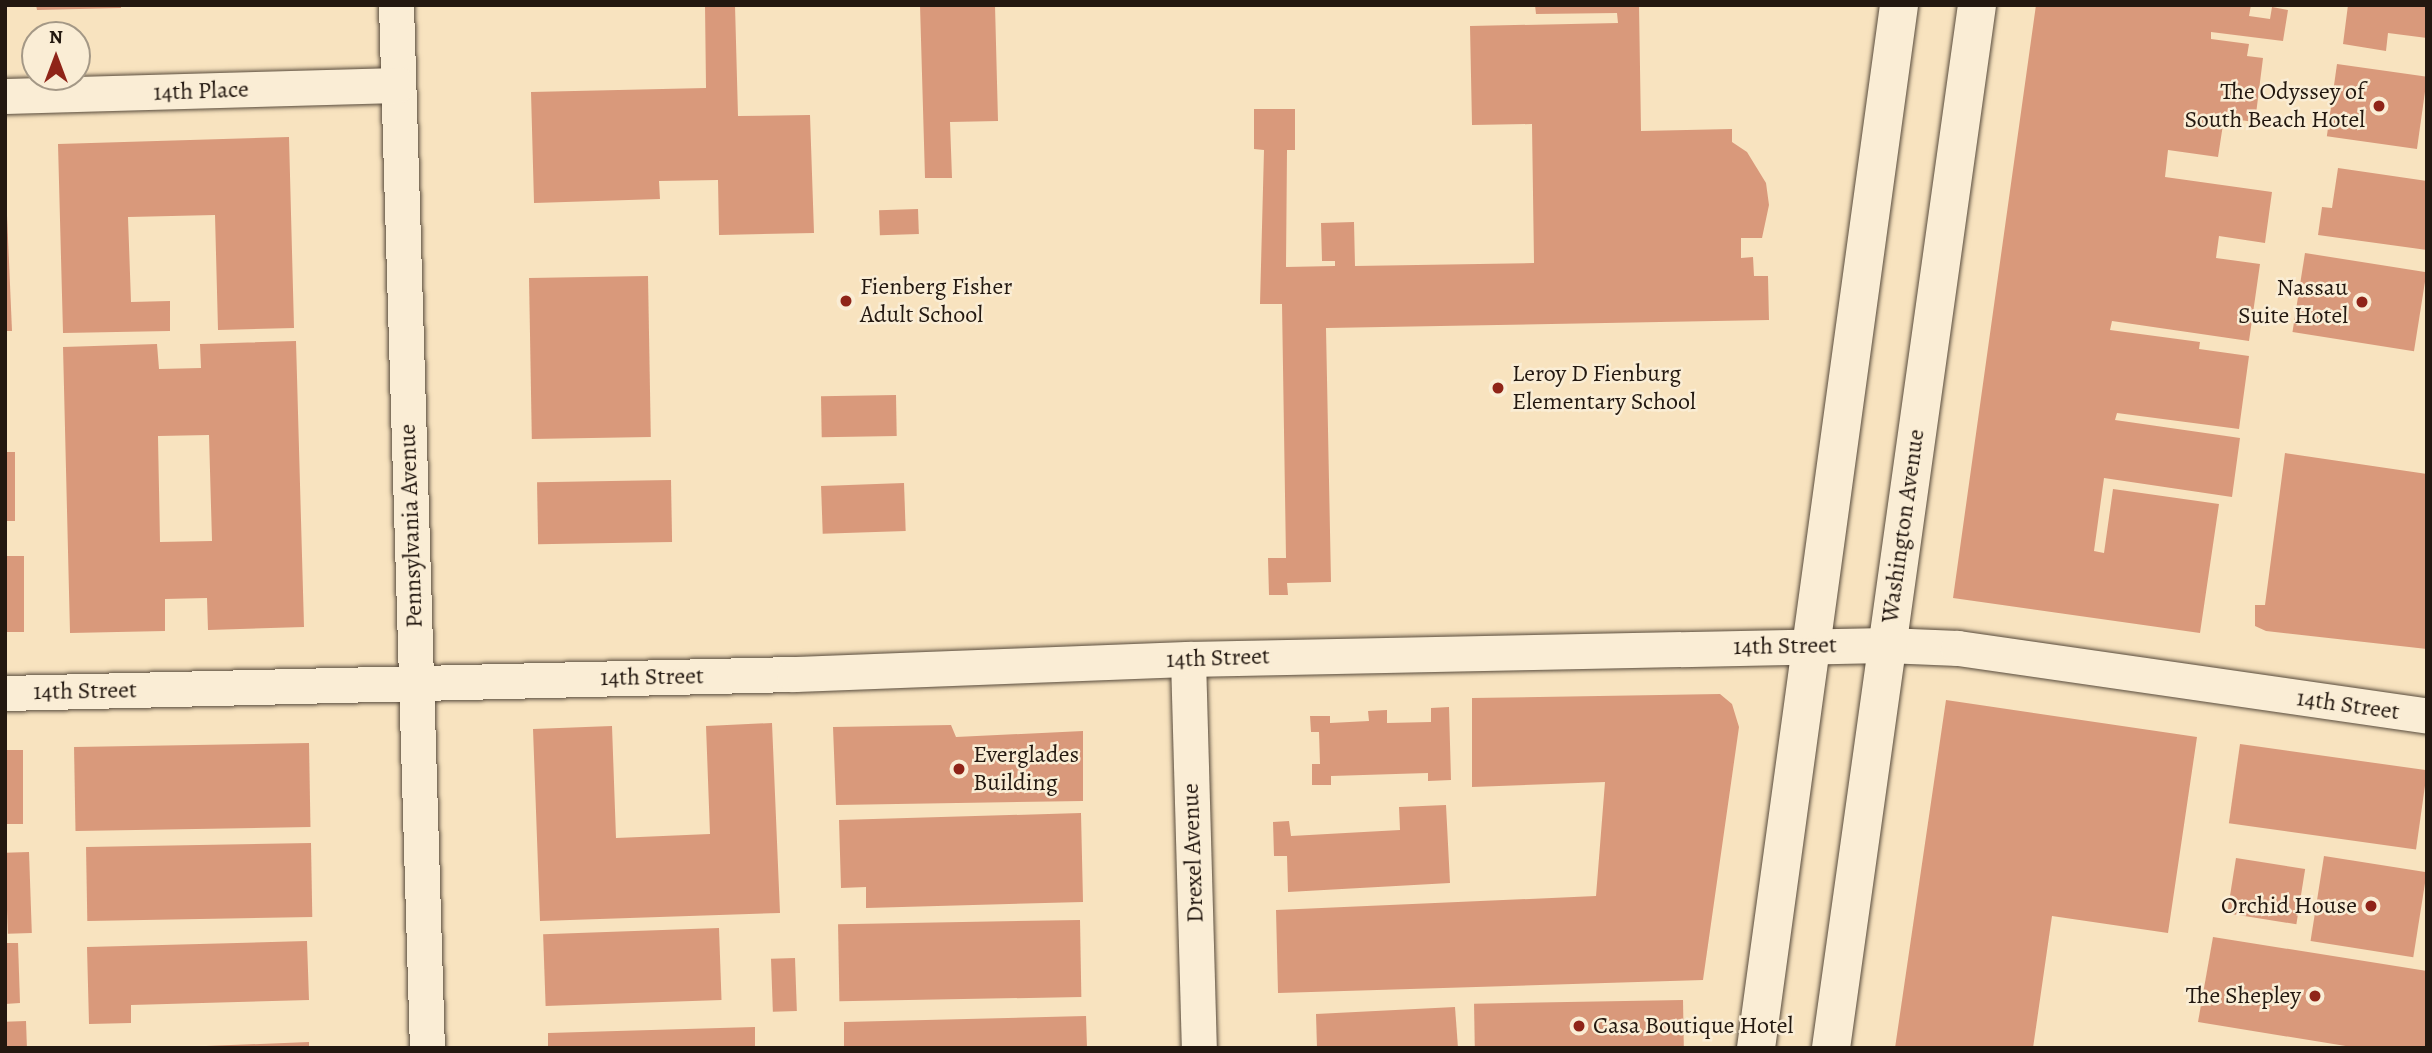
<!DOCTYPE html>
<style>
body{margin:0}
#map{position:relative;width:2432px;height:1053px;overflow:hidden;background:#f8e3bf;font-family:Alegreya,serif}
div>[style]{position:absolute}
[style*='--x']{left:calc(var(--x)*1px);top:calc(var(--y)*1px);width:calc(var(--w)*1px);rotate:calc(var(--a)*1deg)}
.building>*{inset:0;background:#d9997b;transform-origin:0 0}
.roads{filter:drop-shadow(0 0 2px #584b3c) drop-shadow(0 0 2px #584b3c)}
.minor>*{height:35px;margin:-17.5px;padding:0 17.5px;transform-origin:17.5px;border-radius:17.5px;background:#faedd5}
.secondary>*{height:38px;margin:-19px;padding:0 19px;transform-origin:19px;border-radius:19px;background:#faedd5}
.dots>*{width:19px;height:19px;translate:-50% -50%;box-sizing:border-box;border:4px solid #faedd5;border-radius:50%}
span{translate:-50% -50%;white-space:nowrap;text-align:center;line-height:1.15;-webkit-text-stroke:5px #faedd5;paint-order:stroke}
.street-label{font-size:24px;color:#231810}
.poi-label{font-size:24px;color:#231810}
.right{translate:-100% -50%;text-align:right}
.left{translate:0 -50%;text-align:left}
.frame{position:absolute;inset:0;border:7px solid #231810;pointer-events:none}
.north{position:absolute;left:21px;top:21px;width:70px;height:70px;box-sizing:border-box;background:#faedd5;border:2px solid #a49886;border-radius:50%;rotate:0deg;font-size:19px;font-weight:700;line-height:28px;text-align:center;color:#231810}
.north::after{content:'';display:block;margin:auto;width:24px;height:32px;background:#8f2418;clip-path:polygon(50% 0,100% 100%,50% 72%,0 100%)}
</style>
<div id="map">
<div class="building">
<i style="clip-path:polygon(36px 5px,121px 5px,121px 8px,37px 10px)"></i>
<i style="clip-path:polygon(705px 5px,735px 5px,738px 116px,810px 115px,814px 233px,719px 235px,718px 180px,659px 181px,660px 199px,534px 203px,531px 92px,706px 88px)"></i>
<i style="clip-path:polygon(920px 5px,995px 5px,998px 121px,950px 122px,952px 178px,925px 178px)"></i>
<i style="clip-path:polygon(1535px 5px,1639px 5px,1641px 131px,1732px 129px,1732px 142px,1747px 152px,1766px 183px,1769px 205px,1762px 238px,1741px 238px,1741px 258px,1753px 257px,1754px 276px,1768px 276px,1769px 320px,1326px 328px,1331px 582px,1287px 583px,1288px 595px,1269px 595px,1268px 558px,1286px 558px,1282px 304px,1260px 304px,1264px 150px,1254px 149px,1254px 109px,1295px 109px,1295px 150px,1287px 150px,1286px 267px,1335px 266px,1335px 261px,1322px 261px,1321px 223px,1354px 222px,1355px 266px,1534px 263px,1532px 124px,1472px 125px,1470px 26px,1618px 23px,1617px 13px,1536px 14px)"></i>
<i style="clip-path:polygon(2036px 5px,2251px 5px,2249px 16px,2270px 19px,2272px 7px,2288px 10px,2283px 41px,2211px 32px,2211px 39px,2249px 44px,2247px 56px,2263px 58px,2255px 122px,2224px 118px,2218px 157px,2168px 150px,2165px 177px,2272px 192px,2265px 243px,2219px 236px,2216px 258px,2260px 264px,2249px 341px,2112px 321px,2110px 330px,2200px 342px,2199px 349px,2249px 356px,2239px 429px,2117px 413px,2115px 420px,2240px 438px,2232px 497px,2104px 478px,2094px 551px,2104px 553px,2113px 489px,2219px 504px,2200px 633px,1953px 598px)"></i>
<i style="clip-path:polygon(2348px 5px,2427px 5px,2427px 38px,2388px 33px,2386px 51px,2343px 44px)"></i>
<i style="left:2337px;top:64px;width:91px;height:73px;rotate:8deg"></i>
<i style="clip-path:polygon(289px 137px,294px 328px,218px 330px,215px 215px,128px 217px,131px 302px,170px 301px,170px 331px,63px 333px,58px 144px)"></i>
<i style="clip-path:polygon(2338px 168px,2427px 181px,2427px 250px,2318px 235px,2322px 207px,2332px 208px)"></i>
<i style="clip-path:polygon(5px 169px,12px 331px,5px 331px)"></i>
<i style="left:918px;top:209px;width:25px;height:39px;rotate:88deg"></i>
<i style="left:2305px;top:253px;width:123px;height:80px;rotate:9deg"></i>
<i style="left:648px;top:276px;width:161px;height:119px;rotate:89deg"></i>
<i style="clip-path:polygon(evenodd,296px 341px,304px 627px,208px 630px,207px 598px,165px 599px,165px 631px,70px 633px,63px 347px,157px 344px,159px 369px,201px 368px,200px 344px,296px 341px,209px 435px,212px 541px,160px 542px,158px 436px,209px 435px)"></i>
<i style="left:896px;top:395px;width:41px;height:75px;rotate:89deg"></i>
<i style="left:5px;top:452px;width:10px;height:69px"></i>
<i style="clip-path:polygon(2285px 453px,2427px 474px,2427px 649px,2266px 631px,2255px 626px,2255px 605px,2265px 605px)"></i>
<i style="left:671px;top:480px;width:62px;height:134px;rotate:89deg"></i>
<i style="left:904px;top:483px;width:48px;height:83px;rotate:88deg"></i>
<i style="left:5px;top:556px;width:19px;height:76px"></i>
<i style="clip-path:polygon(1720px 694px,1732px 704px,1739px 727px,1703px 980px,1278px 993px,1276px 910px,1596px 896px,1605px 782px,1472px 787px,1472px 698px)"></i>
<i style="clip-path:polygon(1946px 700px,2197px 737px,2168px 933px,2052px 916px,2033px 1048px,1895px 1048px)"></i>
<i style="clip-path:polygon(1449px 707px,1451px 780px,1428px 781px,1428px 773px,1331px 776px,1331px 785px,1312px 785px,1312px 764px,1320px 764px,1319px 732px,1311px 732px,1310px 716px,1330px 716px,1330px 723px,1369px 721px,1368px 711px,1387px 710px,1387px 723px,1431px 722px,1431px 708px)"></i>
<i style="clip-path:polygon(772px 723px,780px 913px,540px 921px,533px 729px,612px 726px,616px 838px,710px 834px,706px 726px)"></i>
<i style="clip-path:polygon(951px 725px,956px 737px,1083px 731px,1083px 801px,836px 805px,833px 727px)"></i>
<i style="left:309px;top:743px;width:84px;height:235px;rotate:89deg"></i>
<i style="left:2240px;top:744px;width:189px;height:80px;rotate:8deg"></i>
<i style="left:5px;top:750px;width:18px;height:74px"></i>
<i style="clip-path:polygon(1446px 805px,1450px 883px,1288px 892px,1287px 856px,1274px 856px,1273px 822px,1289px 821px,1291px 836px,1400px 830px,1399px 807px)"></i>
<i style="clip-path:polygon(1081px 813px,1083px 902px,866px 908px,866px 887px,841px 888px,839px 820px)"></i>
<i style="left:311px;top:843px;width:74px;height:225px;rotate:89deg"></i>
<i style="left:29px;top:852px;width:81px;height:24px;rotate:88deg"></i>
<i style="left:2324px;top:856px;width:104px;height:86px;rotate:9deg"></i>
<i style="left:2236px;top:858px;width:70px;height:56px;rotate:9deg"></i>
<i style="left:1080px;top:920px;width:77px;height:242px;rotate:89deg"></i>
<i style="left:719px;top:928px;width:72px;height:176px;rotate:88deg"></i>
<i style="clip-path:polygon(2213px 937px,2427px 971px,2427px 1048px,2358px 1048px,2198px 1022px)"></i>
<i style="clip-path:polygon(307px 941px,309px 1000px,131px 1005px,131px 1023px,89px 1024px,87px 947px)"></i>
<i style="clip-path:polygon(5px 943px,18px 943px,20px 1003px,5px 1004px)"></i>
<i style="left:795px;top:958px;width:53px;height:24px;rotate:88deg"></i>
<i style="left:1683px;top:1000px;width:48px;height:209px;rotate:89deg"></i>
<i style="clip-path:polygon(1455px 1007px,1458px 1048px,1317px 1048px,1316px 1014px)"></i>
<i style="clip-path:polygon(1086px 1016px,1087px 1048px,844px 1048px,844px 1022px)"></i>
<i style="left:26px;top:1021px;width:27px;height:21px;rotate:88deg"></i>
<i style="clip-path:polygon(755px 1027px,755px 1048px,548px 1048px,548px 1033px)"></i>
<i style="clip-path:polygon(309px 1042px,309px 1048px,206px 1048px,206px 1046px)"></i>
</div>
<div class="roads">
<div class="minor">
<i style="--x:396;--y:5;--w:1043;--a:88.3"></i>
<i style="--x:5;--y:96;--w:393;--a:-1.6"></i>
<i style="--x:1188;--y:659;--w:389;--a:88.4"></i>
<i style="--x:5;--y:693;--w:789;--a:-1.38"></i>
<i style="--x:794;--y:674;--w:394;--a:-2.2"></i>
<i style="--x:1188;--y:659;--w:698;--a:-1.15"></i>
<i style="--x:1886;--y:645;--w:72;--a:2.4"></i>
<i style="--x:1958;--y:648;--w:474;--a:8.2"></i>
</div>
<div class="secondary">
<i style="--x:1756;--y:1048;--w:1053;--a:-82.19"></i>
<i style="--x:1831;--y:1048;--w:1053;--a:-82.03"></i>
</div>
</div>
<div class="dots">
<i style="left:2379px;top:106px;background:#8f2418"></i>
<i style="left:846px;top:301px;background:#8f2418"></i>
<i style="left:2362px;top:302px;background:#8f2418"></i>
<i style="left:1498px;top:388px;background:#8f2418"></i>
<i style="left:959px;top:769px;background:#8f2418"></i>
<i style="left:2371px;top:906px;background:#8f2418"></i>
<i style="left:2315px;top:996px;background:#8f2418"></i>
<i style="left:1579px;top:1026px;background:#8f2418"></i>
</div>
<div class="street-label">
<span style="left:201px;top:91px;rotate:-2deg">14th Place</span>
<span style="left:411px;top:526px;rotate:-92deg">Pennsylvania Avenue</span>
<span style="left:1903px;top:526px;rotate:-82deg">Washington Avenue</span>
<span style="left:1785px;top:646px;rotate:-1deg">14th Street</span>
<span style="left:1218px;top:658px;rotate:-2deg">14th Street</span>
<span style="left:652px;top:677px;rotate:-1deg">14th Street</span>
<span style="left:85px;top:691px;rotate:-1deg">14th Street</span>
<span style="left:2348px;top:705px;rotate:8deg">14th Street</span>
<span style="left:1193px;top:853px;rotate:-92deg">Drexel Avenue</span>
</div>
<div class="poi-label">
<span class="right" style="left:2365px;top:106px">The Odyssey of<br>South Beach Hotel</span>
<span class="left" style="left:860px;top:301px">Fienberg Fisher<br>Adult School</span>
<span class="right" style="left:2348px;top:302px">Nassau<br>Suite Hotel</span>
<span class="left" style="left:1512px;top:388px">Leroy D Fienburg<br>Elementary School</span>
<span class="left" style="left:973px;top:769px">Everglades<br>Building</span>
<span class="right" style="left:2357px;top:906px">Orchid House</span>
<span class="right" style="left:2301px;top:996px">The Shepley</span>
<span class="left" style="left:1593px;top:1026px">Casa Boutique Hotel</span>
</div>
<div class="frame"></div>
<div class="north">N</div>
</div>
